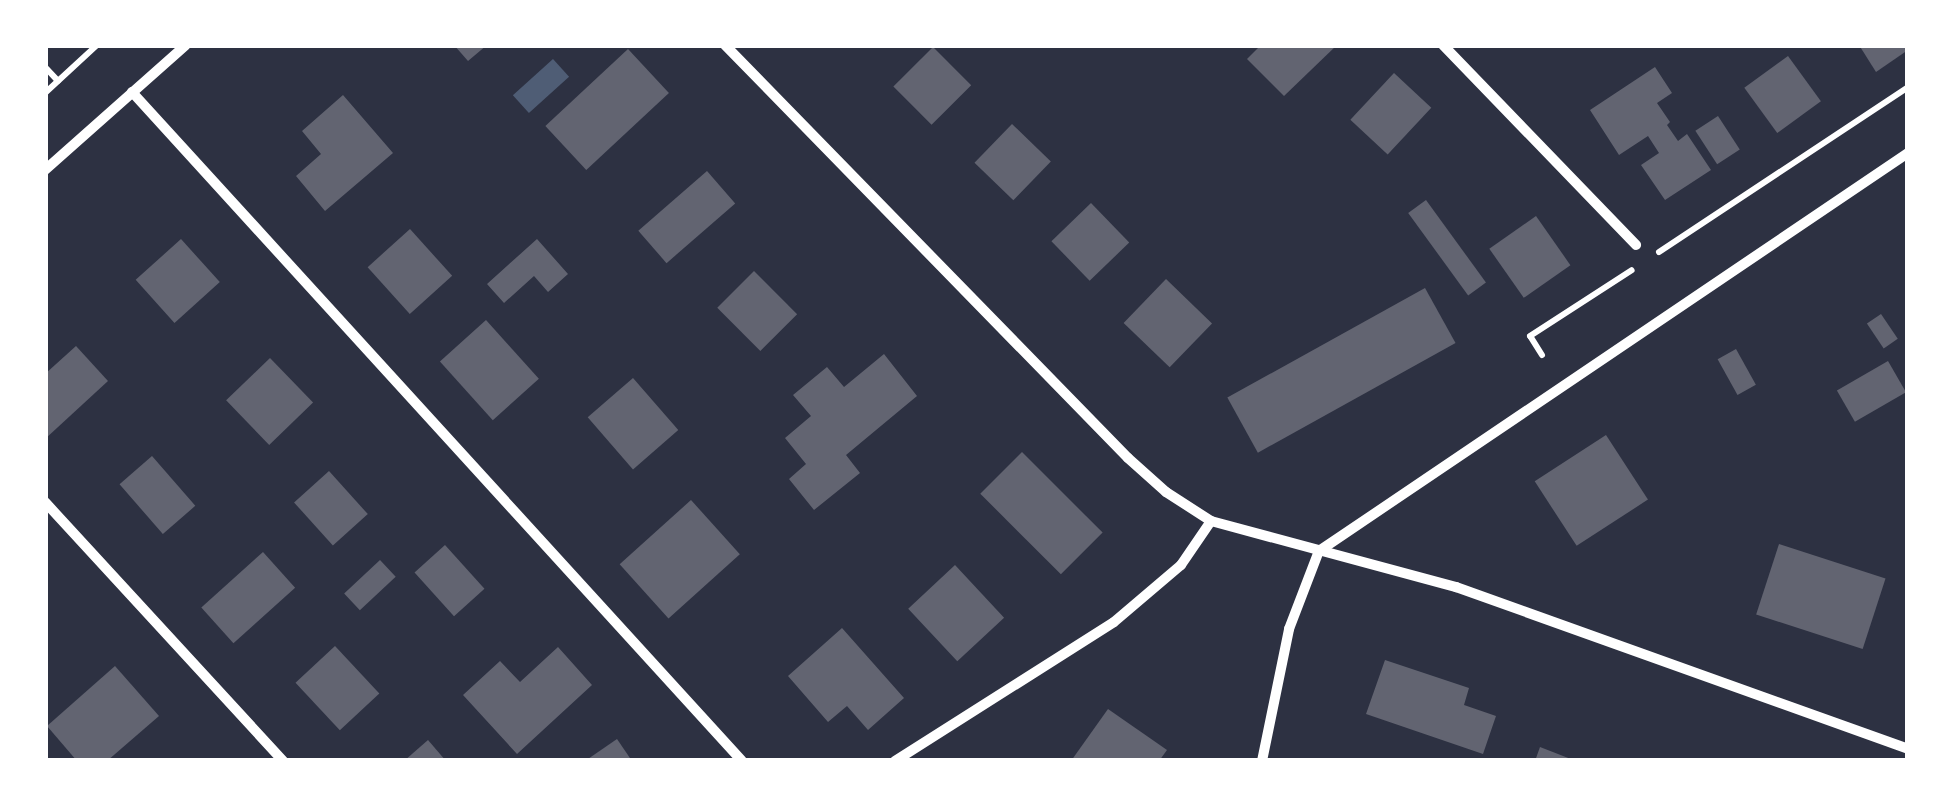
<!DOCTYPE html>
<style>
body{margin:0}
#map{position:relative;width:1953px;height:806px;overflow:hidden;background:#2d3142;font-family:Signika,sans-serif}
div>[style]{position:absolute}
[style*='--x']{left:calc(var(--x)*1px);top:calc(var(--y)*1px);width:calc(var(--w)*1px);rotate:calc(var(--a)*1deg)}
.water>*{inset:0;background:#4f5d75;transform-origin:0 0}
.building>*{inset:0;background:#626471;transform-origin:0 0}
.path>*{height:6px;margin:-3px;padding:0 3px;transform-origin:3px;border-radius:3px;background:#fff}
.minor>*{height:10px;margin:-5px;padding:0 5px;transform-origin:5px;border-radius:5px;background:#fff}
span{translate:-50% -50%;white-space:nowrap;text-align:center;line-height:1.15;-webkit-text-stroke:10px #fff;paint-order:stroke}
.frame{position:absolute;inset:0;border:48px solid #fff;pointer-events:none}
</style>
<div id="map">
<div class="water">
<i style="left:553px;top:59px;width:24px;height:54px;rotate:48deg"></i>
</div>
<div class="building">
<i style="clip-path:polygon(454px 45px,487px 45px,468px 61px)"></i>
<i style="clip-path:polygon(1261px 45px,1337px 45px,1284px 96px,1247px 59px)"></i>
<i style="clip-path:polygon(1859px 45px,1908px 45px,1908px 50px,1876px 72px)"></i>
<i style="left:933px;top:47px;width:54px;height:56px;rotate:45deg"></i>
<i style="left:628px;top:49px;width:60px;height:113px;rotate:47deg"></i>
<i style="left:1788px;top:56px;width:56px;height:54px;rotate:54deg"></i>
<i style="clip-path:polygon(1655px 67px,1672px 93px,1657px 103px,1670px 122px,1667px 125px,1678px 141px,1687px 134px,1711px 170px,1665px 200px,1641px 165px,1659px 153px,1648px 136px,1619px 155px,1590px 110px)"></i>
<i style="left:1394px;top:73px;width:51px;height:64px;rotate:43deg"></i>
<i style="clip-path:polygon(343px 95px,393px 153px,325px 211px,296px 176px,321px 154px,302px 131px)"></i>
<i style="left:1718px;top:116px;width:40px;height:27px;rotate:57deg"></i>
<i style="left:1012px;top:124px;width:54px;height:54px;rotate:44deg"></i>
<i style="left:707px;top:171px;width:43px;height:91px;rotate:49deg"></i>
<i style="left:1426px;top:200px;width:102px;height:22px;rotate:54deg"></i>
<i style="left:1091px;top:203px;width:55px;height:55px;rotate:46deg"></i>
<i style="left:1536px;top:216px;width:60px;height:57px;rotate:55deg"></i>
<i style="left:410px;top:229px;width:63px;height:57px;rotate:48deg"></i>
<i style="left:181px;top:239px;width:58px;height:61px;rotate:48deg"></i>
<i style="clip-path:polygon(537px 239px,568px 274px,548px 292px,534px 276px,504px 303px,487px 284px)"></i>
<i style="left:754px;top:271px;width:61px;height:52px;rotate:45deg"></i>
<i style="left:1166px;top:279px;width:64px;height:61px;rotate:44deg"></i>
<i style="left:1425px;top:288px;width:63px;height:226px;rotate:61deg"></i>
<i style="left:1881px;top:314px;width:30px;height:17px;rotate:56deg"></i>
<i style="left:486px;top:320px;width:79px;height:62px;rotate:48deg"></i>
<i style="clip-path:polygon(76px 346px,108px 381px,45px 439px,45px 374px)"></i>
<i style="left:1736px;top:349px;width:41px;height:21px;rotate:61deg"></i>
<i style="clip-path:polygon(884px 354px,917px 396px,846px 455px,860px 473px,814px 510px,789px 479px,806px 464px,785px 438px,811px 416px,793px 395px,827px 367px,844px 387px)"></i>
<i style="left:270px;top:358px;width:62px;height:61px;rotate:46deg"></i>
<i style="left:1888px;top:361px;width:36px;height:59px;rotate:60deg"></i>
<i style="left:633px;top:378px;width:69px;height:60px;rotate:49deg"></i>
<i style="left:1606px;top:435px;width:77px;height:85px;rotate:57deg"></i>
<i style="left:1022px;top:452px;width:114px;height:59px;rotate:45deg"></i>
<i style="left:152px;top:456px;width:66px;height:43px;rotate:49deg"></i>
<i style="left:329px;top:471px;width:58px;height:47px;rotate:48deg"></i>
<i style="left:691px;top:500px;width:73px;height:96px;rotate:48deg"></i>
<i style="left:1779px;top:544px;width:112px;height:74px;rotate:18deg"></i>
<i style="left:445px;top:545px;width:59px;height:41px;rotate:48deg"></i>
<i style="left:263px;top:552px;width:48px;height:83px;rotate:48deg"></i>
<i style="left:380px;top:560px;width:23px;height:49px;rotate:47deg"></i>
<i style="left:955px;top:565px;width:72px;height:64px;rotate:47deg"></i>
<i style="clip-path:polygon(842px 628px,904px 698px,868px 730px,847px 706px,828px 722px,788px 676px)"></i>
<i style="left:335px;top:646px;width:65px;height:54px;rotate:47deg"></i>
<i style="clip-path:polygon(558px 647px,592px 685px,517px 754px,463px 695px,500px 661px,520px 682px)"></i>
<i style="clip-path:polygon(1385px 660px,1469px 688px,1464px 705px,1496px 716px,1483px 754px,1366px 714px)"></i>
<i style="clip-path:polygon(115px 666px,159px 716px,107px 761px,77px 761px,47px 726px)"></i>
<i style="clip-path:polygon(1108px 709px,1167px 750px,1159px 761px,1071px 761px)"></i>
<i style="clip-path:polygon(617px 739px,632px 761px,585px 761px)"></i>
<i style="clip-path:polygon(428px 740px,446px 761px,404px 761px)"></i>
<i style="clip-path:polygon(1540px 747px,1576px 761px,1535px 761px)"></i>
</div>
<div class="path">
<i style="--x:45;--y:67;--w:19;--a:47"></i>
<i style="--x:45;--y:93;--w:71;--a:-42.7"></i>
<i style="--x:1659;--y:252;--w:299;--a:-33.5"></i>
<i style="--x:1542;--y:355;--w:22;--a:-122"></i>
<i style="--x:1530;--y:336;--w:121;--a:-32.9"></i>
</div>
<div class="minor">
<i style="--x:725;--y:45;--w:577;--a:45.7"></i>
<i style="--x:1128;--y:458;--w:51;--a:41.8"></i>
<i style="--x:1166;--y:492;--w:54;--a:32.8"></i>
<i style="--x:1211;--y:521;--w:254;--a:15.1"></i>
<i style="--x:1456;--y:587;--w:480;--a:19.7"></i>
<i style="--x:1443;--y:45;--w:278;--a:46"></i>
<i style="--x:132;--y:92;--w:905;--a:47.64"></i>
<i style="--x:45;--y:170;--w:188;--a:-41.6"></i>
<i style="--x:45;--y:502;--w:352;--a:47.4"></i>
<i style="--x:1319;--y:551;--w:711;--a:-34.05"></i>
<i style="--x:895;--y:761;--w:259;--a:-32.4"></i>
<i style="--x:1114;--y:622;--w:88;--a:-40.4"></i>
<i style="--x:1181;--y:565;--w:53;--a:-55.7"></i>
<i style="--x:1262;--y:761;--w:135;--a:-78.4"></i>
<i style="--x:1289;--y:629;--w:84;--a:-69"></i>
</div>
<div class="frame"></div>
</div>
